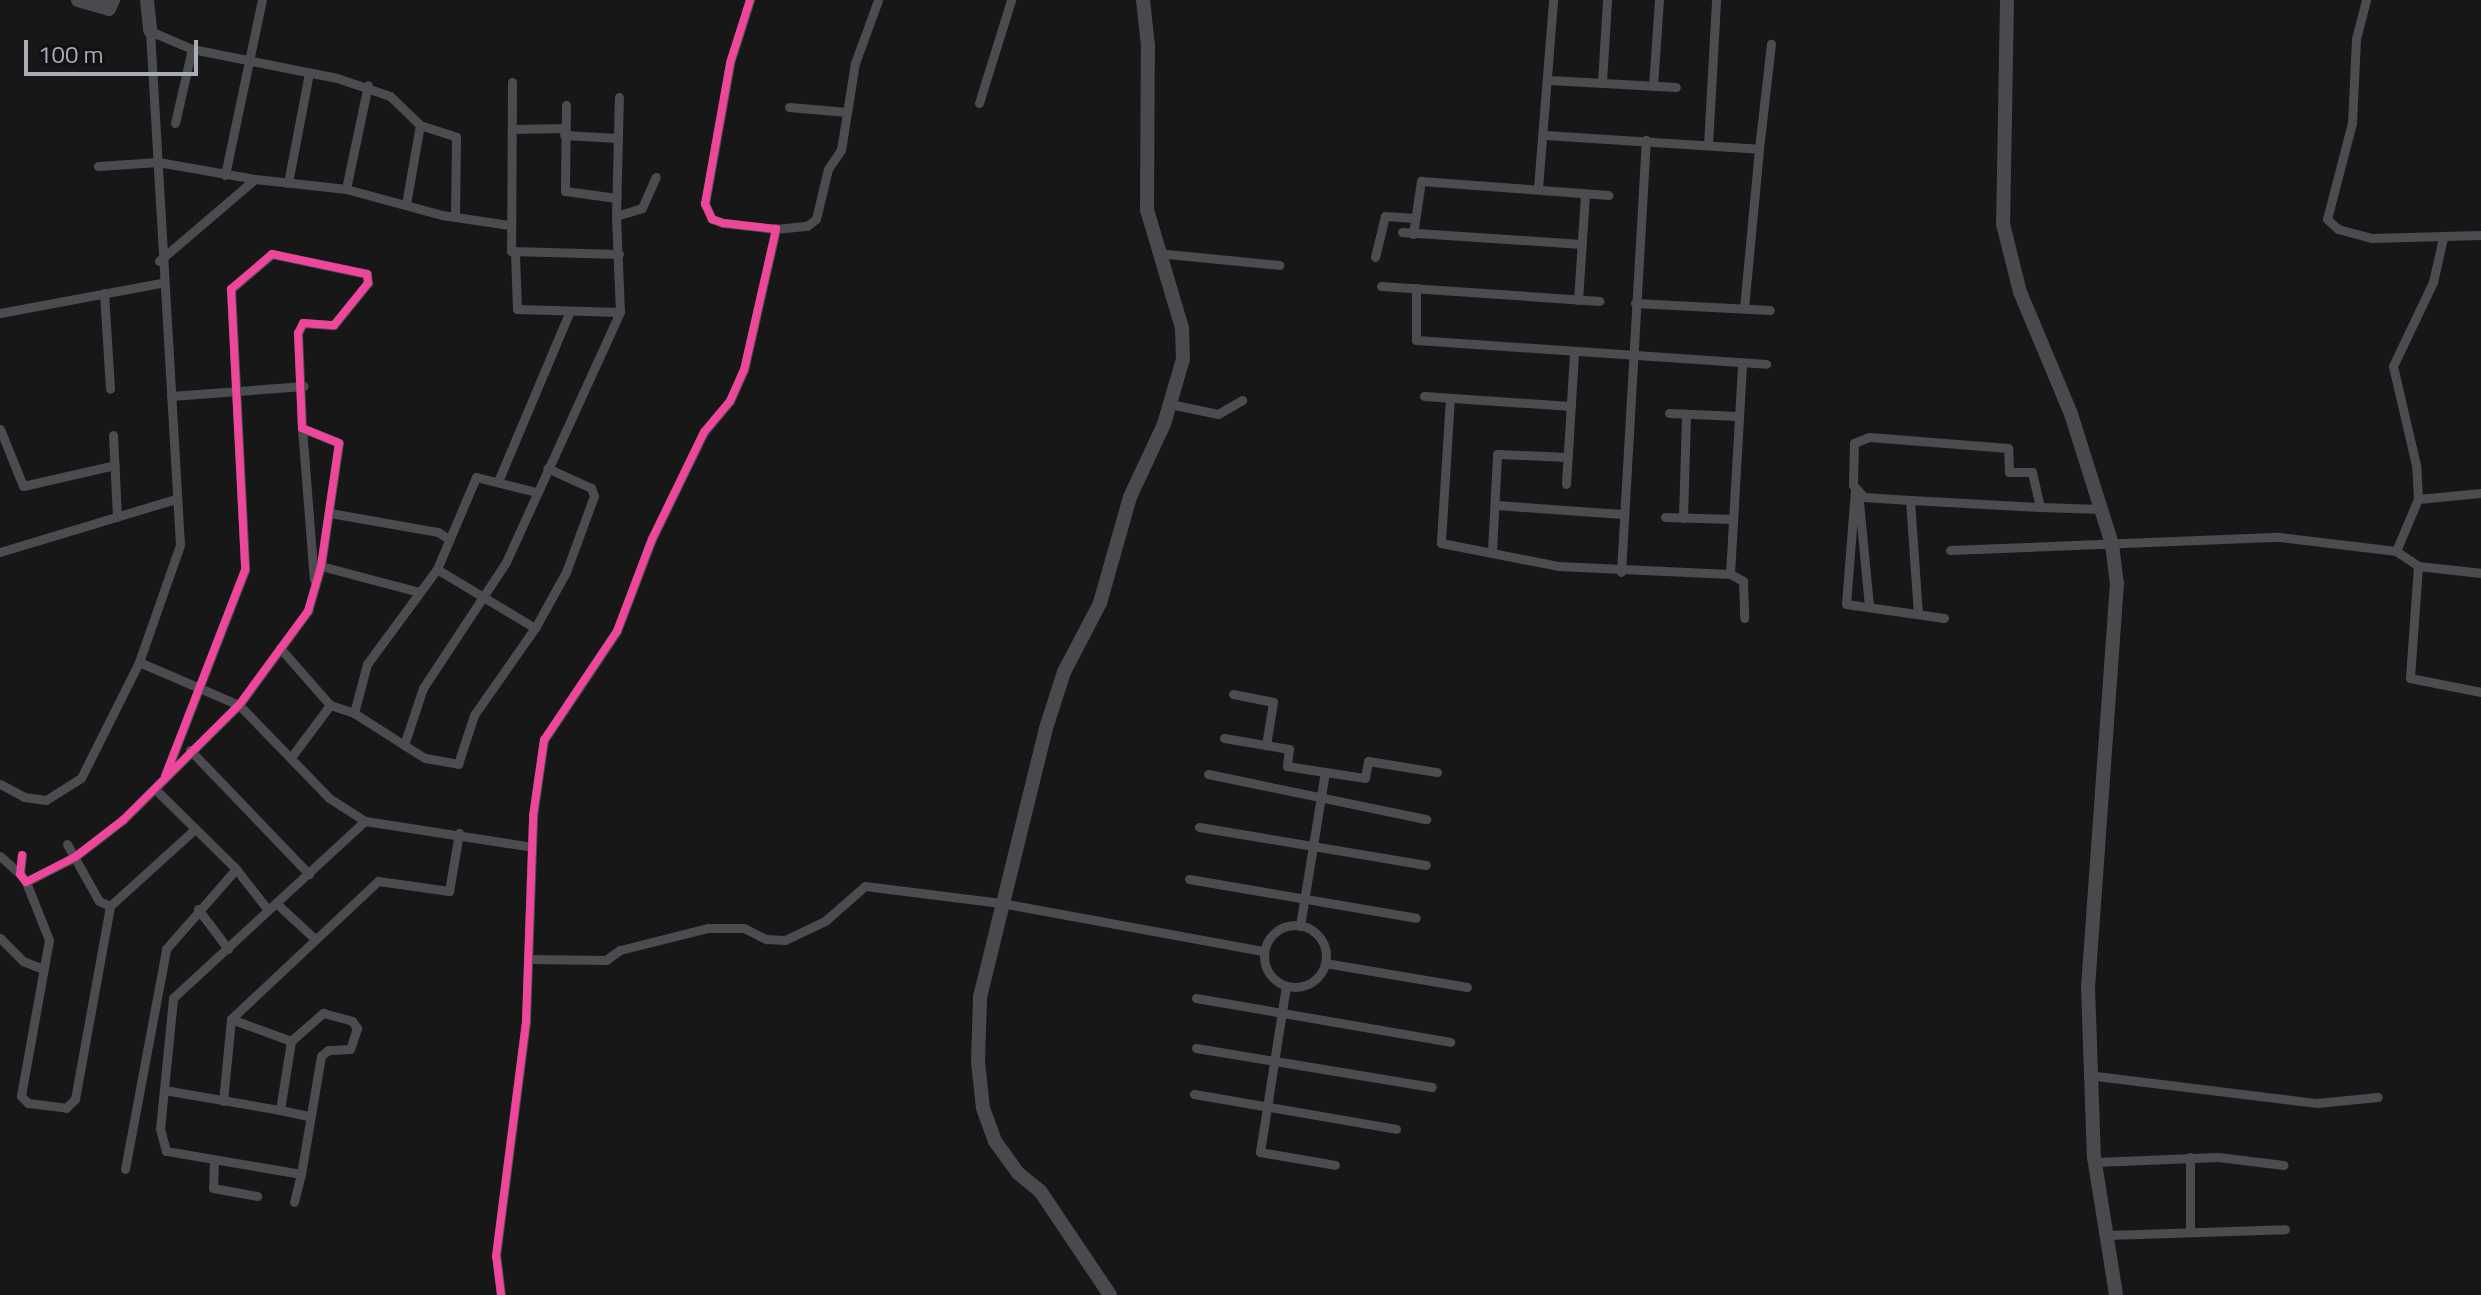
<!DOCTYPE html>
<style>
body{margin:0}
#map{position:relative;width:2481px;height:1295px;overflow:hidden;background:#171717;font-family:"Titillium Web",sans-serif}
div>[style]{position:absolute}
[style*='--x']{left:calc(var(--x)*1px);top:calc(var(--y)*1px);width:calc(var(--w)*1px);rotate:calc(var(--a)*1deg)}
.street>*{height:9px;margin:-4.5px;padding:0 4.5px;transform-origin:4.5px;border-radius:4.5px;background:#4b4c50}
.street>.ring{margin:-4.5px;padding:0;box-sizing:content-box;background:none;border:9px solid #4b4c50;border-radius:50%}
.secondary>*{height:14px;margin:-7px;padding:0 7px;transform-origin:7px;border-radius:7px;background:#4a4a4e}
.cycleway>*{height:8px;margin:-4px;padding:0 4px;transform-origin:4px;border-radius:4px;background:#ed469a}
span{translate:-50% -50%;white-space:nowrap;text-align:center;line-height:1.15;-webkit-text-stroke:6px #111113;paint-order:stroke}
.scale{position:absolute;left:24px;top:40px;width:174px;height:36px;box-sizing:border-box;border:4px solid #a8adb8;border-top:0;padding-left:10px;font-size:24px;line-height:28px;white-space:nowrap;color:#a8adb8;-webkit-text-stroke:6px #111113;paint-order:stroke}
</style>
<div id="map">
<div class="street">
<i style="--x:2366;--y:0;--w:40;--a:104.4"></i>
<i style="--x:2356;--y:39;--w:84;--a:92.7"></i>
<i style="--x:2352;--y:123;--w:99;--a:104.6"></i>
<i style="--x:2327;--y:219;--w:15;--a:42"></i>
<i style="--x:2338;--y:229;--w:35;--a:15"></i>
<i style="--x:2372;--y:238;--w:109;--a:-1.6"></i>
<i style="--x:150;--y:31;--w:46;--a:23.2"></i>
<i style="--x:192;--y:49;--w:148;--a:11.3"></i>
<i style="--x:337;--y:78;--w:56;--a:18.8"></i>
<i style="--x:390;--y:96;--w:42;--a:44"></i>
<i style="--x:420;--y:125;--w:38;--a:18"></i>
<i style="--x:456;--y:137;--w:80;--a:90.7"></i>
<i style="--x:1549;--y:80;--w:127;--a:3.2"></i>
<i style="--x:512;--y:82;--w:169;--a:90.3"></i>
<i style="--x:511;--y:251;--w:108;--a:1.6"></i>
<i style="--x:1602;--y:82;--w:82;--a:-86.5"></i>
<i style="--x:1653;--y:86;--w:86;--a:-86"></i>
<i style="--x:979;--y:103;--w:108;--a:-72.7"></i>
<i style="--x:566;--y:105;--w:86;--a:90.7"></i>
<i style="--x:565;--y:191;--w:52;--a:7.7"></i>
<i style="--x:789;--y:107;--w:58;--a:4.9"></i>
<i style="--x:175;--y:123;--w:76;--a:-77.1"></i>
<i style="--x:512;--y:129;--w:52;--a:-1.1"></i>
<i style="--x:564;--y:135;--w:54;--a:3.2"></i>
<i style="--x:1545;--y:135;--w:214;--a:3.7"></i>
<i style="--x:1759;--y:149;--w:106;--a:-83.5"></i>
<i style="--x:1708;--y:145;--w:145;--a:-86.8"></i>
<i style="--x:98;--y:166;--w:60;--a:-3.8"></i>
<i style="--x:158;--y:162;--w:98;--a:9.9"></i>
<i style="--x:225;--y:175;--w:179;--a:-78.1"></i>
<i style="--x:288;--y:183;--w:112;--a:-79.2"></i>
<i style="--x:1538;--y:188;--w:189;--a:-85.4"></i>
<i style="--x:346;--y:189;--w:106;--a:-78.1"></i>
<i style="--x:406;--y:204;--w:80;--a:-80"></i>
<i style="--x:616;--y:216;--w:119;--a:-88.6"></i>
<i style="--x:776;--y:229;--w:31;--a:-6"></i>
<i style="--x:807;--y:226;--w:11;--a:-38"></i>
<i style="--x:816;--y:219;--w:51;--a:-76.5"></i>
<i style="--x:828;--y:169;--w:23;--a:-56"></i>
<i style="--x:841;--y:150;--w:88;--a:-80.9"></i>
<i style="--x:855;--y:63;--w:67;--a:-69.9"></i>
<i style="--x:1402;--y:232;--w:180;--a:3.8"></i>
<i style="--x:1413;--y:234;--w:54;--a:-81.4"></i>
<i style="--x:1421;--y:181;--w:188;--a:4.3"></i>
<i style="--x:1157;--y:253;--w:123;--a:5.6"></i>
<i style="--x:515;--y:254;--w:55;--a:87.9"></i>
<i style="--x:517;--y:309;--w:103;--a:1.7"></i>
<i style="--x:1375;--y:257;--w:42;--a:-76.3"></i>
<i style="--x:1385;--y:216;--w:30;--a:4"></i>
<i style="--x:159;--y:261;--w:126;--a:-40.5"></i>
<i style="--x:255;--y:179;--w:92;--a:6.3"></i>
<i style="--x:346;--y:189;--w:99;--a:15.2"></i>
<i style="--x:442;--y:215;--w:68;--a:8.5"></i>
<i style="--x:1381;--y:286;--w:219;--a:3.9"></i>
<i style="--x:1416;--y:288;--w:52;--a:90"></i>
<i style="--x:1416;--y:340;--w:351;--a:3.9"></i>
<i style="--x:104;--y:293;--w:96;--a:86.4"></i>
<i style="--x:1578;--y:300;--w:106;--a:-86.2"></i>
<i style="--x:1635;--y:303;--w:135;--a:3"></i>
<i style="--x:1744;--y:308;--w:160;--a:-84.6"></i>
<i style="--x:0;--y:313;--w:164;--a:-10.6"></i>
<i style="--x:171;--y:396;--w:133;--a:-4.3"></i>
<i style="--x:1424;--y:396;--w:147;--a:3.9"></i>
<i style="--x:1450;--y:398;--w:145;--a:93.6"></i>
<i style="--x:1441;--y:543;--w:119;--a:11.1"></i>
<i style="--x:1558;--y:566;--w:172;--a:2.7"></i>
<i style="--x:1730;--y:574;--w:15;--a:28"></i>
<i style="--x:1743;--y:581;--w:37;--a:88"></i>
<i style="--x:1170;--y:404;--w:49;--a:11.8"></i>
<i style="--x:1218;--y:414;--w:28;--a:-30"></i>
<i style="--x:1669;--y:413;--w:69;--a:2.5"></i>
<i style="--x:302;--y:428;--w:152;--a:85.5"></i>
<i style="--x:0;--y:429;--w:61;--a:68"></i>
<i style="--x:23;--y:486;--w:94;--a:-12.9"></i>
<i style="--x:113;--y:435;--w:82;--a:87.2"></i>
<i style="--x:499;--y:479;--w:182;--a:-67.1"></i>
<i style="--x:1566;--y:484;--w:132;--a:-86.5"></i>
<i style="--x:1855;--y:490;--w:114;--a:94.5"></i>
<i style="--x:1846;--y:604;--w:99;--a:8.1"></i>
<i style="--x:2418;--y:499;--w:34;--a:-93"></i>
<i style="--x:2416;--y:465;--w:102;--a:-103.1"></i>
<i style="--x:2393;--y:366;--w:93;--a:-64.5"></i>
<i style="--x:2433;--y:282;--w:45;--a:-77.2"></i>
<i style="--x:1910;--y:500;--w:113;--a:86"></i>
<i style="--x:1859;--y:502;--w:104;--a:84.5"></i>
<i style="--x:1496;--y:505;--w:127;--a:4.1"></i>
<i style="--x:2040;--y:507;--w:36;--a:-103"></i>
<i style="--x:2032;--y:472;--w:23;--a:180"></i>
<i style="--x:2009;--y:472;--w:24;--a:-92"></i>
<i style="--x:2008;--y:448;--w:139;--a:-175.5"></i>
<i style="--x:1869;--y:437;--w:16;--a:158"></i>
<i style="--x:1854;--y:443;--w:42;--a:91.4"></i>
<i style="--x:1853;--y:485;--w:16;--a:47"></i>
<i style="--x:1864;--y:497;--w:46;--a:3.7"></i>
<i style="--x:1910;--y:500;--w:130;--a:3.1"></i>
<i style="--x:2040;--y:507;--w:61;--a:1.9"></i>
<i style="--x:330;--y:513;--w:110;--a:10"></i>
<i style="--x:438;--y:532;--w:14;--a:34"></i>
<i style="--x:1665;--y:517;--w:68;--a:1.7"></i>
<i style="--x:1683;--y:518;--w:104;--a:-88.3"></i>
<i style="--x:1950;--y:550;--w:329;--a:-2.3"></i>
<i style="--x:2279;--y:537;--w:118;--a:6.8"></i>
<i style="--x:2396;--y:551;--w:27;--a:34"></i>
<i style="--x:2418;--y:566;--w:112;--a:94.1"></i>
<i style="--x:2410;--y:678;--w:72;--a:11.2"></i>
<i style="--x:1492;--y:551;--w:97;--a:-87"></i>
<i style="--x:1497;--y:454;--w:71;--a:2.4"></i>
<i style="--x:2396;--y:551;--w:56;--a:-67.1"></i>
<i style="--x:2418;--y:499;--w:63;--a:-5.4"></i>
<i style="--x:0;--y:552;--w:184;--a:-16.8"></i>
<i style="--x:321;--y:566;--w:101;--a:14.9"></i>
<i style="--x:2418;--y:566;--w:63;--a:6.3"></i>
<i style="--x:1621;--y:572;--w:433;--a:-86.7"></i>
<i style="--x:1730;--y:574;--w:211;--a:-86.7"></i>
<i style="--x:535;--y:628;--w:64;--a:-61"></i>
<i style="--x:566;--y:572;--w:81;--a:-69.8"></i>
<i style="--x:594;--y:496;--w:9;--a:-111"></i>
<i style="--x:591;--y:488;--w:48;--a:-155.6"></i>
<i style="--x:280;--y:648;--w:76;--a:48.7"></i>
<i style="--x:139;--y:662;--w:109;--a:23.3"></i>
<i style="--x:239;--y:705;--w:129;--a:45.9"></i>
<i style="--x:329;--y:798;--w:43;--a:32.6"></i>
<i style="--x:365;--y:821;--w:169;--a:8.8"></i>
<i style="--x:1233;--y:694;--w:41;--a:11.3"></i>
<i style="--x:1273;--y:702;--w:44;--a:99.2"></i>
<i style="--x:354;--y:713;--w:51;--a:-75.1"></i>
<i style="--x:367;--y:664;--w:118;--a:-53.6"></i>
<i style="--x:437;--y:569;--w:100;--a:-67"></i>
<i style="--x:476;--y:477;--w:62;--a:14"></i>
<i style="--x:1224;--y:738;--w:66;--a:9.6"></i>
<i style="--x:1289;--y:749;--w:17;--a:97"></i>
<i style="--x:1287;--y:766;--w:38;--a:9"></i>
<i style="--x:1325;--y:772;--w:40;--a:8.5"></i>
<i style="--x:1365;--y:778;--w:17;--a:-80"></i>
<i style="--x:1368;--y:761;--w:70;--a:9.1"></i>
<i style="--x:404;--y:745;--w:25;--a:32"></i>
<i style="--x:425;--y:758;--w:34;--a:10"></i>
<i style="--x:458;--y:764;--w:52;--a:-71.9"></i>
<i style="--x:474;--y:715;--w:106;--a:-55"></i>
<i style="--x:535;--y:628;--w:114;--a:-149"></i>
<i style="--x:190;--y:750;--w:172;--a:46.2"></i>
<i style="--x:292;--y:756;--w:64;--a:-53.3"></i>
<i style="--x:330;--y:705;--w:25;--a:18"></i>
<i style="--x:354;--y:713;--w:59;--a:32.6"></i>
<i style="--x:404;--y:745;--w:60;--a:-71.6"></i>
<i style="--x:423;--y:688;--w:151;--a:-56.6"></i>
<i style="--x:506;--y:562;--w:275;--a:-65.5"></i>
<i style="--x:620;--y:312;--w:96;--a:-92.4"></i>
<i style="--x:616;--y:216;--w:27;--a:-17"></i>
<i style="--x:642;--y:208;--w:34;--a:-66"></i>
<i style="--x:1208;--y:774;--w:223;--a:11.7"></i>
<i style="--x:0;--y:784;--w:27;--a:28"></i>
<i style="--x:24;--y:797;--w:22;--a:8"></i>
<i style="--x:46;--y:800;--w:41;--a:-32.2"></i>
<i style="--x:81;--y:778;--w:130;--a:-63.4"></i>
<i style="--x:139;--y:662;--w:124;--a:-70.7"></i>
<i style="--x:180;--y:545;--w:515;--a:-93.34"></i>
<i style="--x:155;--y:789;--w:114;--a:44.6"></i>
<i style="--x:236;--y:869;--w:52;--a:52"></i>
<i style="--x:1199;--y:827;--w:230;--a:9.5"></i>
<i style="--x:67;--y:844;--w:65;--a:60.7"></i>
<i style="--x:99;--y:901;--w:12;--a:24"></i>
<i style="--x:22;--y:855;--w:19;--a:96"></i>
<i style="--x:20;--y:874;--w:10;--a:53"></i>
<i style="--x:26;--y:882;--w:55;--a:-27"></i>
<i style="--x:75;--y:857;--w:61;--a:-37.6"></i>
<i style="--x:123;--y:820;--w:163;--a:-44.8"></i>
<i style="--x:239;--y:705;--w:117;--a:-53.7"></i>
<i style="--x:308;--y:611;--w:47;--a:-73.9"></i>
<i style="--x:321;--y:566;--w:124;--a:-81.7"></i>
<i style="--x:339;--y:443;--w:40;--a:-158"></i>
<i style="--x:302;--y:428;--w:95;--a:-92.4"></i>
<i style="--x:298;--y:333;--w:11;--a:-63"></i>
<i style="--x:303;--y:323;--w:31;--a:4"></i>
<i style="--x:334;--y:325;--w:54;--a:-51"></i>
<i style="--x:368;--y:283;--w:9;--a:-96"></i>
<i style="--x:367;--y:274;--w:97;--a:-168.1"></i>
<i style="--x:272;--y:254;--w:54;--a:139.5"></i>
<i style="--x:231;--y:289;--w:281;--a:87.1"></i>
<i style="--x:245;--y:570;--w:221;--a:111.2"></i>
<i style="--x:0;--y:856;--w:27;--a:42"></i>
<i style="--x:1189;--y:879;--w:230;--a:9.7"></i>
<i style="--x:26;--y:882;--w:62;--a:68.4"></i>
<i style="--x:49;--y:940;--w:158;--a:100.2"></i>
<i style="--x:21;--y:1096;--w:10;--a:45"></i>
<i style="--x:28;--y:1103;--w:38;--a:7"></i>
<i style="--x:66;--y:1108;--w:13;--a:-45"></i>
<i style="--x:75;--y:1099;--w:196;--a:-79.7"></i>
<i style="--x:110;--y:906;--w:115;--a:-42.2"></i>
<i style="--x:276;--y:903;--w:53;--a:42.7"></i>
<i style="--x:198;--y:909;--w:50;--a:53.1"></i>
<i class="ring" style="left:1264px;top:925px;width:53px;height:53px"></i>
<i style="--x:1300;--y:926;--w:156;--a:-80.8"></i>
<i style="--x:0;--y:938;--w:33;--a:45"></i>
<i style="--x:23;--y:961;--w:22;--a:22"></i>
<i style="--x:528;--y:959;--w:78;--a:0.7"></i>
<i style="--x:606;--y:960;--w:17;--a:-36"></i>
<i style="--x:620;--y:950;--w:91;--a:-14"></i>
<i style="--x:708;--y:928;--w:36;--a:0"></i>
<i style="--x:744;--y:928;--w:25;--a:27"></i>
<i style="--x:766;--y:939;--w:19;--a:3"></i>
<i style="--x:785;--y:940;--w:44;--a:-25.4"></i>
<i style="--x:825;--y:921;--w:53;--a:-41.2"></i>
<i style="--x:865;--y:886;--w:137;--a:7.1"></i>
<i style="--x:1001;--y:903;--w:266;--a:10.4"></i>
<i style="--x:1325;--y:963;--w:144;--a:9.6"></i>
<i style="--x:1286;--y:986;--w:168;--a:98.9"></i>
<i style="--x:1260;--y:1152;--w:76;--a:9.8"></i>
<i style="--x:1196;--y:998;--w:258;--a:9.8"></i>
<i style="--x:231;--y:1019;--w:64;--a:20.1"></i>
<i style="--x:1196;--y:1048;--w:239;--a:9.4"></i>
<i style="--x:2088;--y:1075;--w:231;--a:7"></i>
<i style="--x:2317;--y:1103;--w:61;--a:-5.6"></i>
<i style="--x:164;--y:1090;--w:118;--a:9.8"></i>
<i style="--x:280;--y:1110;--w:70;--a:-80.9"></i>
<i style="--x:291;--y:1041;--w:43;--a:-41.2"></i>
<i style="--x:323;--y:1013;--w:30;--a:15"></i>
<i style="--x:352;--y:1021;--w:9;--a:54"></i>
<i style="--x:357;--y:1028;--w:22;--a:108"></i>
<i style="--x:350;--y:1049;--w:22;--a:177"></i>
<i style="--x:328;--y:1050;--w:9;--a:139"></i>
<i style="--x:321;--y:1056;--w:120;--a:99.6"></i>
<i style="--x:301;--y:1174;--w:137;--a:-170.3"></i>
<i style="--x:166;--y:1151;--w:23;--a:-105"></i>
<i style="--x:160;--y:1129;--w:132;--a:-84.3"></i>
<i style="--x:173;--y:998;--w:261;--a:-42.7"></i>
<i style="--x:1194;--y:1094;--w:205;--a:9.8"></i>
<i style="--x:223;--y:1101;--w:82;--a:-84.4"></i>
<i style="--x:231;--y:1019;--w:202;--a:-43.2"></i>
<i style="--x:378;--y:881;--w:72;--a:8"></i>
<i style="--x:449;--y:891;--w:59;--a:-80.2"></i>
<i style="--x:280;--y:1110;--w:30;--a:12"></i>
<i style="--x:2190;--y:1157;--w:72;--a:90"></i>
<i style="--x:214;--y:1161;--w:27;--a:92"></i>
<i style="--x:213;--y:1188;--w:45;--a:10.3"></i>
<i style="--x:2095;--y:1162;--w:123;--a:-2.3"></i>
<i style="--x:2218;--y:1157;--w:66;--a:6.9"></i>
<i style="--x:125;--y:1169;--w:224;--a:-79.4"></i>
<i style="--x:166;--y:949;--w:106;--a:-48.8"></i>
<i style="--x:294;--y:1202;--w:29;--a:-76"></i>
<i style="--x:2108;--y:1235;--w:177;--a:-1.9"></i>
<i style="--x:501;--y:1295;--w:39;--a:-97"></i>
<i style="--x:496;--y:1256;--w:237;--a:-82.7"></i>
<i style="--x:526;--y:1021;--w:205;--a:-88"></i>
<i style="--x:533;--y:816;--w:77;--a:-81.8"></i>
<i style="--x:544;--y:740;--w:131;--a:-56.2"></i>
<i style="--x:617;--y:631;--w:98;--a:-69.2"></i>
<i style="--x:652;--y:539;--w:119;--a:-64.1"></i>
<i style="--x:704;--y:432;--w:40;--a:-50"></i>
<i style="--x:730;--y:401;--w:34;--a:-66"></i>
<i style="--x:744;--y:370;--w:145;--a:-77.2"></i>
<i style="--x:776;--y:229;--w:53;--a:-173.5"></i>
<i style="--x:723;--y:223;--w:12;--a:-160"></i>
<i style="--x:712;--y:219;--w:17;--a:-115"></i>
<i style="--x:705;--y:204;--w:143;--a:-79.9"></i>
<i style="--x:730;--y:63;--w:66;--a:-72.4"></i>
</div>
<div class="secondary">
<i style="--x:78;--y:0;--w:32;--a:16"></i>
<i style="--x:109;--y:9;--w:10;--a:-66"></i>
<i style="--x:147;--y:0;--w:31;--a:84"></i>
<i style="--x:2007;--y:0;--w:224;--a:91"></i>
<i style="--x:2003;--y:224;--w:70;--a:76"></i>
<i style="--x:2020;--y:292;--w:132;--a:67.3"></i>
<i style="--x:2071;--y:414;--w:136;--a:72.5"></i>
<i style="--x:2112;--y:544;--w:39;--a:83"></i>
<i style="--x:2117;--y:583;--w:405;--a:94.1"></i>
<i style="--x:2088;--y:987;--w:170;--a:88"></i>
<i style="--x:2094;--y:1157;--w:140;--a:80.9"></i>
<i style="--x:1110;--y:1295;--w:125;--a:-123.9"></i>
<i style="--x:1040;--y:1191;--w:28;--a:-141"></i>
<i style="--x:1018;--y:1173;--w:39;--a:-126"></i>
<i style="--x:995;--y:1141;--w:35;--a:-110"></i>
<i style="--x:983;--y:1108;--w:46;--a:-96.2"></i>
<i style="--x:978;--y:1062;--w:65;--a:-88.2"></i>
<i style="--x:980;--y:997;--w:280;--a:-76.2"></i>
<i style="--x:1047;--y:725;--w:56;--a:-72.2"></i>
<i style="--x:1064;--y:672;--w:78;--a:-62.4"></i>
<i style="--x:1100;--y:603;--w:110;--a:-74.2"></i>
<i style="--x:1130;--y:497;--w:81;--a:-65"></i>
<i style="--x:1164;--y:424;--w:68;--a:-73.7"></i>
<i style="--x:1183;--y:359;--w:31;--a:-92"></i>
<i style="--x:1182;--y:328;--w:123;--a:-106.5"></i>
<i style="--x:1147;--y:210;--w:164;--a:-89.7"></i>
<i style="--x:1148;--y:46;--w:46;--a:-96.2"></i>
</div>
<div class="cycleway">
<i style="--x:22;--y:855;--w:19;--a:96"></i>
<i style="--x:20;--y:874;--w:10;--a:53"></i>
<i style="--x:26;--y:882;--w:55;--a:-27"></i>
<i style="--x:75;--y:857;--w:61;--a:-37.6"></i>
<i style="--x:123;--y:820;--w:163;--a:-44.8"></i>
<i style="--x:239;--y:705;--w:117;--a:-53.7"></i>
<i style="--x:308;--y:611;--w:47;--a:-73.9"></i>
<i style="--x:321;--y:566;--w:124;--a:-81.7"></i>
<i style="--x:339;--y:443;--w:40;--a:-158"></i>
<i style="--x:302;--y:428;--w:95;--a:-92.4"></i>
<i style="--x:298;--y:333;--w:11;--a:-63"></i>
<i style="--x:303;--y:323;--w:31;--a:4"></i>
<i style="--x:334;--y:325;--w:54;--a:-51"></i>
<i style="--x:368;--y:283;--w:9;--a:-96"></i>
<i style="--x:367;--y:274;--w:97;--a:-168.1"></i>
<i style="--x:272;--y:254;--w:54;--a:139.5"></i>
<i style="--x:231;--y:289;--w:281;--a:87.1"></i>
<i style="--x:245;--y:570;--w:221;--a:111.2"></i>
<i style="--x:501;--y:1295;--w:39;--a:-97"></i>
<i style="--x:496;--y:1256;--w:237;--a:-82.7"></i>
<i style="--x:526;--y:1021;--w:205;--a:-88"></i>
<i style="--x:533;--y:816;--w:77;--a:-81.8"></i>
<i style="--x:544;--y:740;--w:131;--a:-56.2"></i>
<i style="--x:617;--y:631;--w:98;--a:-69.2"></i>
<i style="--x:652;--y:539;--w:119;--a:-64.1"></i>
<i style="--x:704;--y:432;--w:40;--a:-50"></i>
<i style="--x:730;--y:401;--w:34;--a:-66"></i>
<i style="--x:744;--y:370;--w:145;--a:-77.2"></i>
<i style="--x:776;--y:229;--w:53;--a:-173.5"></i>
<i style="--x:723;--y:223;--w:12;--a:-160"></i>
<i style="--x:712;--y:219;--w:17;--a:-115"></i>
<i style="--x:705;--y:204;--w:143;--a:-79.9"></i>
<i style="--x:730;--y:63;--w:66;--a:-72.4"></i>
</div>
<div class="scale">100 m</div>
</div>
